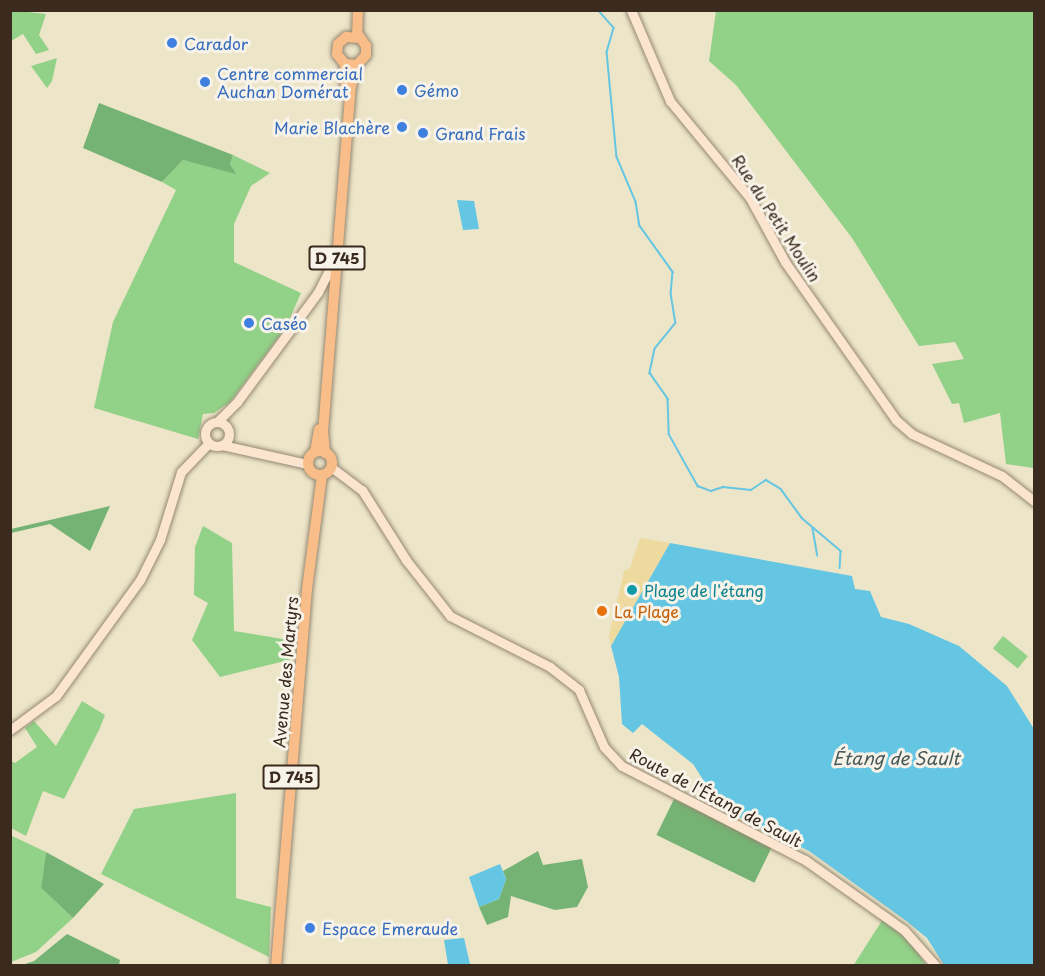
<!DOCTYPE html>
<meta charset="utf-8">
<style>
body{margin:0}
#map{position:relative;width:1045px;height:976px;overflow:hidden;background:#ede5c8;font-family:"Playpen Sans",sans-serif}
div>[style]{position:absolute}
[style*='--x']{left:calc(var(--x)*1px);top:calc(var(--y)*1px);width:calc(var(--w)*1px);rotate:calc(var(--a)*1deg)}
.green>*{inset:0;background:#92d188;transform-origin:0 0}
.forest>*{inset:0;background:#75b374;transform-origin:0 0}
.sand>*{inset:0;background:#eeda9e}
.water>*{inset:0;background:#65c6e3}
.stream>*{height:1.5px;margin:-0.75px;padding:0 0.75px;transform-origin:0.75px;border-radius:0.75px;background:#65c6e3}
.roads{filter:drop-shadow(0 0 2px #948873) drop-shadow(0 0 2px #948873)}
.secondary>*{height:9px;margin:-4.5px;padding:0 4.5px;transform-origin:4.5px;border-radius:4.5px;background:#fce5d0}
.secondary>.ring{margin:-4.5px;padding:0;box-sizing:content-box;background:none;border:9px solid #fce5d0;border-radius:50%}
.primary>*{height:10px;margin:-5px;padding:0 5px;transform-origin:5px;border-radius:5px;background:#f8bd89}
.primary>.ring{margin:-5px;padding:0;box-sizing:content-box;background:none;border:10px solid #f8bd89;border-radius:50%}
.dots>*{width:16px;height:16px;translate:-50% -50%;box-sizing:border-box;border:3px solid #f7f3e8;border-radius:50%}
span{translate:-50% -50%;white-space:nowrap;text-align:center;line-height:1.15;-webkit-text-stroke:6px #f7f3e8;paint-order:stroke}
.shield-label span{padding:2px 4px;background:#f7f3e8;border:2px solid;border-radius:4px;-webkit-text-stroke-width:0}
.shield-label{font-size:15px;color:#3b2a1e;font-weight:700}
.shop-label{font-size:16px;color:#366cbe}
.left{translate:0 -50%;text-align:left}
.right{translate:-100% -50%;text-align:right}
.street-label{font-size:16px;color:#3b2a1e}
.culture-label{font-size:16px;color:#0d838f}
.food-label{font-size:16px;color:#c56008}
.water-label{font-size:18px;color:#485959;font-style:italic}
.frame{position:absolute;inset:0;border:12px solid #3b2a1e;pointer-events:none}
</style>
<div id="map">
<div class="green">
<i style="clip-path:polygon(11px 10px,46px 14px,39px 35px,49px 50px,36px 54px,23px 34px,11px 41px)"></i>
<i style="clip-path:polygon(716px 11px,1034px 11px,1034px 468px,1006px 464px,1000px 413px,964px 423px,959px 403px,952px 404px,932px 364px,964px 359px,955px 342px,919px 346px,852px 238px,736px 85px,709px 61px)"></i>
<i style="clip-path:polygon(57px 58px,52px 81px,47px 88px,31px 66px)"></i>
<i style="clip-path:polygon(233px 155px,270px 173px,251px 186px,234px 224px,234px 262px,301px 293px,286px 327px,230px 402px,214px 413px,203px 414px,198px 439px,94px 408px,113px 322px,176px 190px,162px 182px,183px 160px,234px 172px,230px 164px)"></i>
<i style="clip-path:polygon(203px 526px,232px 543px,234px 631px,295px 641px,293px 659px,220px 677px,192px 640px,208px 603px,194px 595px,195px 547px)"></i>
<i style="left:1003px;top:636px;width:32px;height:16px;rotate:39deg"></i>
<i style="clip-path:polygon(82px 701px,105px 715px,99px 730px,64px 799px,43px 791px,26px 836px,11px 828px,11px 761px,15px 763px,37px 747px,25px 728px,34px 721px,56px 746px)"></i>
<i style="clip-path:polygon(236px 793px,236px 898px,271px 907px,269px 957px,101px 874px,134px 809px)"></i>
<i style="clip-path:polygon(10px 835px,46px 852px,41px 888px,73px 918px,36px 952px,11px 962px)"></i>
<i style="clip-path:polygon(883px 919px,912px 944px,926px 965px,853px 966px)"></i>
</div>
<div class="forest">
<i style="clip-path:polygon(99px 103px,233px 155px,230px 164px,236px 174px,183px 160px,162px 182px,83px 148px)"></i>
<i style="clip-path:polygon(110px 506px,90px 551px,50px 524px,11px 533px,11px 529px)"></i>
<i style="left:674px;top:799px;width:109px;height:40px;rotate:26deg"></i>
<i style="clip-path:polygon(538px 851px,543px 865px,582px 859px,588px 887px,577px 907px,555px 910px,511px 896px,508px 917px,487px 925px,479px 907px,499px 899px,506px 879px,503px 871px)"></i>
<i style="clip-path:polygon(46px 852px,104px 884px,73px 918px,41px 888px)"></i>
<i style="clip-path:polygon(67px 934px,120px 960px,119px 965px,22px 965px,34px 961px)"></i>
</div>
<div class="sand">
<i style="clip-path:polygon(640px 538px,670px 543px,611px 646px,609px 636px,624px 571px,630px 568px)"></i>
</div>
<div class="water">
<i style="clip-path:polygon(457px 200px,474px 201px,479px 229px,463px 230px)"></i>
<i style="clip-path:polygon(670px 543px,852px 576px,855px 589px,870px 591px,881px 617px,909px 624px,959px 646px,1007px 686px,1034px 729px,1034px 965px,944px 965px,927px 938px,905px 920px,809px 851px,721px 808px,693px 764px,642px 724px,633px 733px,622px 724px,619px 677px,611px 646px)"></i>
<i style="clip-path:polygon(500px 864px,506px 879px,499px 899px,479px 907px,469px 877px)"></i>
<i style="clip-path:polygon(464px 938px,470px 964px,448px 965px,444px 940px)"></i>
</div>
<div class="stream">
<i style="--x:598;--y:10;--w:24;--a:48"></i>
<i style="--x:614;--y:28;--w:25;--a:106"></i>
<i style="--x:607;--y:52;--w:105;--a:84.6"></i>
<i style="--x:617;--y:157;--w:49;--a:67.1"></i>
<i style="--x:636;--y:202;--w:24;--a:81"></i>
<i style="--x:640;--y:226;--w:57;--a:54.3"></i>
<i style="--x:673;--y:272;--w:21;--a:95"></i>
<i style="--x:671;--y:293;--w:30;--a:81"></i>
<i style="--x:676;--y:323;--w:33;--a:129"></i>
<i style="--x:655;--y:349;--w:25;--a:102"></i>
<i style="--x:650;--y:373;--w:32;--a:55"></i>
<i style="--x:668;--y:399;--w:35;--a:88"></i>
<i style="--x:669;--y:434;--w:60;--a:60.9"></i>
<i style="--x:698;--y:486;--w:14;--a:21"></i>
<i style="--x:711;--y:491;--w:13;--a:-18"></i>
<i style="--x:723;--y:487;--w:28;--a:6"></i>
<i style="--x:751;--y:490;--w:18;--a:-34"></i>
<i style="--x:766;--y:480;--w:17;--a:31"></i>
<i style="--x:781;--y:489;--w:36;--a:54"></i>
<i style="--x:802;--y:518;--w:51;--a:40.2"></i>
<i style="--x:841;--y:551;--w:17;--a:93"></i>
<i style="--x:813;--y:529;--w:27;--a:80"></i>
</div>
<div class="roads">
<div class="secondary">
<i style="--x:631;--y:10;--w:99;--a:66.8"></i>
<i style="--x:670;--y:101;--w:126;--a:50.5"></i>
<i style="--x:750;--y:198;--w:73;--a:61.3"></i>
<i style="--x:785;--y:262;--w:193;--a:54.9"></i>
<i style="--x:896;--y:420;--w:21;--a:41"></i>
<i style="--x:912;--y:434;--w:99;--a:25"></i>
<i style="--x:1002;--y:476;--w:41;--a:38"></i>
<i style="--x:218;--y:421;--w:27;--a:-45"></i>
<i style="--x:237;--y:402;--w:137;--a:-53.6"></i>
<i style="--x:318;--y:292;--w:33;--a:-63"></i>
<i class="ring" style="left:205px;top:422px;width:15px;height:15px"></i>
<i style="--x:222;--y:445;--w:88;--a:12.5"></i>
<i style="--x:331;--y:467;--w:39;--a:37"></i>
<i style="--x:362;--y:490;--w:83;--a:57.8"></i>
<i style="--x:406;--y:560;--w:71;--a:51.8"></i>
<i style="--x:450;--y:616;--w:112;--a:27"></i>
<i style="--x:550;--y:667;--w:37;--a:38"></i>
<i style="--x:579;--y:690;--w:62;--a:66.3"></i>
<i style="--x:604;--y:747;--w:26;--a:47"></i>
<i style="--x:622;--y:766;--w:206;--a:27.2"></i>
<i style="--x:805;--y:860;--w:121;--a:35.3"></i>
<i style="--x:904;--y:930;--w:48;--a:48.4"></i>
<i style="--x:10;--y:730;--w:57;--a:-36.5"></i>
<i style="--x:56;--y:696;--w:143;--a:-54.1"></i>
<i style="--x:140;--y:580;--w:45;--a:-63.4"></i>
<i style="--x:160;--y:540;--w:71;--a:-72.8"></i>
<i style="--x:181;--y:472;--w:40;--a:-46"></i>
</div>
<div class="primary">
<i style="--x:358;--y:10;--w:23;--a:92"></i>
<i style="--x:357;--y:33;--w:16;--a:55"></i>
<i style="--x:366;--y:46;--w:9;--a:90"></i>
<i style="--x:366;--y:55;--w:13;--a:132"></i>
<i style="--x:357;--y:65;--w:12;--a:-175"></i>
<i style="--x:345;--y:64;--w:13;--a:-129"></i>
<i style="--x:337;--y:54;--w:10;--a:-84"></i>
<i style="--x:338;--y:44;--w:11;--a:-41"></i>
<i style="--x:346;--y:37;--w:14;--a:4"></i>
<i style="--x:345;--y:64;--w:24;--a:88"></i>
<i class="ring" style="left:308px;top:451px;width:14px;height:14px"></i>
<i style="--x:315;--y:452;--w:23;--a:-80"></i>
<i style="--x:325;--y:453;--w:21;--a:-95"></i>
<i style="--x:323;--y:432;--w:347;--a:-85.4"></i>
<i style="--x:351;--y:86;--w:22;--a:-74"></i>
<i style="--x:276;--y:966;--w:378;--a:-85.3"></i>
<i style="--x:307;--y:589;--w:115;--a:-82.5"></i>
</div>
</div>
<div class="dots">
<i style="left:172px;top:43px;background:#3f7fe0"></i>
<i style="left:205px;top:82px;background:#3f7fe0"></i>
<i style="left:402px;top:90px;background:#3f7fe0"></i>
<i style="left:402px;top:127px;background:#3f7fe0"></i>
<i style="left:423px;top:133px;background:#3f7fe0"></i>
<i style="left:249px;top:323px;background:#3f7fe0"></i>
<i style="left:632px;top:590px;background:#0f9aa8"></i>
<i style="left:602px;top:611px;background:#e8710a"></i>
<i style="left:310px;top:928px;background:#3f7fe0"></i>
</div>
<div class="shield-label">
<span style="left:337px;top:258px">D 745</span>
<span style="left:291px;top:777px">D 745</span>
</div>
<div class="shop-label">
<span class="left" style="left:184px;top:43px">Carador</span>
<span class="left" style="left:217px;top:82px">Centre commercial<br>Auchan Domérat</span>
<span class="left" style="left:414px;top:90px">Gémo</span>
<span class="right" style="left:390px;top:127px">Marie Blachère</span>
<span class="left" style="left:435px;top:133px">Grand Frais</span>
<span class="left" style="left:261px;top:323px">Caséo</span>
<span class="left" style="left:322px;top:928px">Espace Emeraude</span>
</div>
<div class="street-label">
<span style="left:777px;top:218px;rotate:57deg">Rue du Petit Moulin</span>
<span style="left:285px;top:672px;rotate:-85deg">Avenue des Martyrs</span>
<span style="left:716px;top:797px;rotate:28deg">Route de l'Étang de Sault</span>
</div>
<div class="culture-label">
<span class="left" style="left:644px;top:590px">Plage de l'étang</span>
</div>
<div class="food-label">
<span class="left" style="left:614px;top:611px">La Plage</span>
</div>
<div class="water-label">
<span style="left:896px;top:758px">Étang de Sault</span>
</div>
<div class="frame"></div>
</div>
